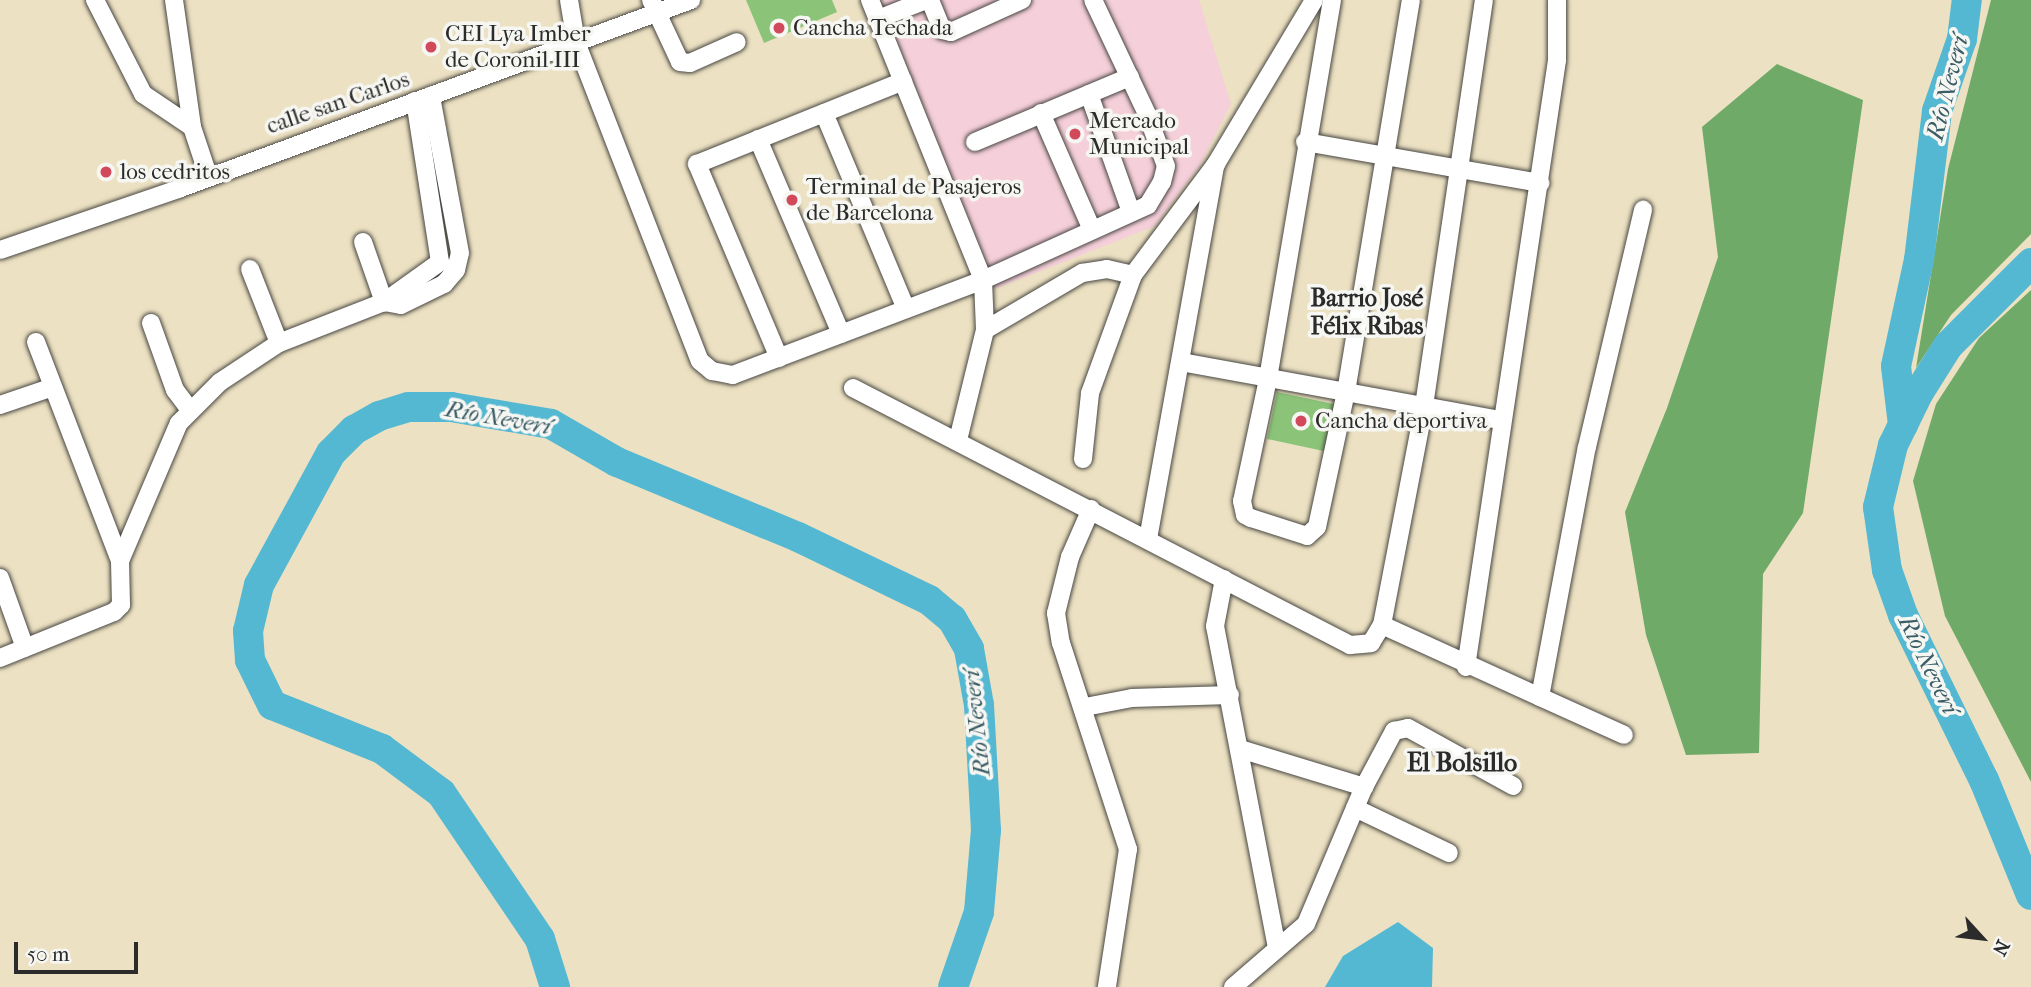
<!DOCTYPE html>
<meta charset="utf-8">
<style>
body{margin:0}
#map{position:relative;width:2031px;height:987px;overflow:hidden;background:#ece1c2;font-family:"IM FELL French Canon",serif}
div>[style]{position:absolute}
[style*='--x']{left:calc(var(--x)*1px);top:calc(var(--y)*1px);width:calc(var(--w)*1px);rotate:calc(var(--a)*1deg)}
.built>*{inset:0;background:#f5cfda}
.green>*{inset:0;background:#8bc478;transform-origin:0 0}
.forest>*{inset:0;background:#70aa68}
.water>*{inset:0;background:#54b8d2}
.river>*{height:30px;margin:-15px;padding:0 15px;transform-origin:15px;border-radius:15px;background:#54b8d2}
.roads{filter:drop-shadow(0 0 2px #484642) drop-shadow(0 0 2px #484642)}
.minor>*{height:18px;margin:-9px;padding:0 9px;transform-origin:9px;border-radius:9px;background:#fff}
.dots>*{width:19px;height:19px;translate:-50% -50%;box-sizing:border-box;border:4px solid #f6f6f2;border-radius:50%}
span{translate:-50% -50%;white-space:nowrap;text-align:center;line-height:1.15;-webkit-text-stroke:7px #f6f6f2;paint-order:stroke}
.poi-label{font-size:23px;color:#2b2b2b}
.left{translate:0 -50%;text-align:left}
.street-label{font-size:23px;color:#2b2b2b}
.water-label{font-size:24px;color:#395c65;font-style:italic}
.neighbourhood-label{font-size:24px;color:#2b2b2b;font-weight:700}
.quarter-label{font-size:26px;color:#2b2b2b;font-weight:700}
.north{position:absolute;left:1947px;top:903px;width:70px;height:70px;-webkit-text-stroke:5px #f6f6f2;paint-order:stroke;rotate:117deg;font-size:19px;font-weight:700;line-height:28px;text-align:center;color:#2b2b2b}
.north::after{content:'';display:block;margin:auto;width:24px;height:32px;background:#2b2b2b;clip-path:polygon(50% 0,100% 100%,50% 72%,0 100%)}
.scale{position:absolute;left:14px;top:942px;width:124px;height:32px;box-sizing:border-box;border:4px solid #2b2b2b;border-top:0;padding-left:9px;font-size:21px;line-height:24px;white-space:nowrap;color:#2b2b2b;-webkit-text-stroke:5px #f6f6f2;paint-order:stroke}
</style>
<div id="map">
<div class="built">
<i style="clip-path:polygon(881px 0,1199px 0,1231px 104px,1200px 165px,1155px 226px,995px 289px)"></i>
</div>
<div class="green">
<i style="clip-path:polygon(746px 0,832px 0,837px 12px,764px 43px)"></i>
<i style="left:1277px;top:392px;width:59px;height:48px;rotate:12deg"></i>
</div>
<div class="forest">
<i style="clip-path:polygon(1991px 0,2031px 0,2031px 234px,1951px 315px,1916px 368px,1948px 169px)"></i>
<i style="clip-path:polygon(1777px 64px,1863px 100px,1803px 513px,1763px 574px,1759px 753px,1686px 755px,1646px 635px,1625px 512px,1667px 408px,1718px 257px,1702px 127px)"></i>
<i style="clip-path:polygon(2031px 290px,2031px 782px,1945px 616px,1913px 481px,1936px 404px,1979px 338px)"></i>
</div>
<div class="water">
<i style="clip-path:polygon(1398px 922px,1433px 948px,1432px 987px,1325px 987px,1343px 956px)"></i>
</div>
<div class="river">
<i style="--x:2031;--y:263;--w:117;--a:135"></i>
<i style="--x:1948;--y:346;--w:54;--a:122.2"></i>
<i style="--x:1919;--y:392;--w:59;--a:116.1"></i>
<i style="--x:1893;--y:445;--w:64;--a:103.6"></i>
<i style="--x:1878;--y:507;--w:64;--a:81.9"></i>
<i style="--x:1887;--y:570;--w:48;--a:70.4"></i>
<i style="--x:1903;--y:615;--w:184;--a:63.9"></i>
<i style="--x:1984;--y:780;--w:124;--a:67.8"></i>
<i style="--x:1903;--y:425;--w:59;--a:-96.8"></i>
<i style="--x:1896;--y:366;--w:108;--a:-77.8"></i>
<i style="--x:1919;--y:260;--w:150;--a:-83.1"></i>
<i style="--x:1937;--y:111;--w:76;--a:-70.9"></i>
<i style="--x:1962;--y:39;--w:39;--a:-83"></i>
<i style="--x:555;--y:987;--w:50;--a:-107.4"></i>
<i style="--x:540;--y:939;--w:176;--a:-124.1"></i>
<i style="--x:441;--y:793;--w:74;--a:-143.3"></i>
<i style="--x:382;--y:749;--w:118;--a:-158.2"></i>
<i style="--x:272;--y:705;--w:50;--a:-116.1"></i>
<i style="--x:250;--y:660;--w:29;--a:-94"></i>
<i style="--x:248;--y:631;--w:47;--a:-76.6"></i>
<i style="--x:259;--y:585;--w:150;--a:-61.4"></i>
<i style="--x:331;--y:453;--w:33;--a:-45"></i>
<i style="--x:354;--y:430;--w:29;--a:-29"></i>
<i style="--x:379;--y:416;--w:31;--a:-17"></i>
<i style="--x:409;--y:407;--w:42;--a:0"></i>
<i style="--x:451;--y:407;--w:101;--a:9.6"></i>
<i style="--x:551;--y:424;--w:76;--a:29.9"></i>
<i style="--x:617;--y:462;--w:196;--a:22.5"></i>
<i style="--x:798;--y:537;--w:145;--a:25.7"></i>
<i style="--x:929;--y:600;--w:30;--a:40"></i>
<i style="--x:952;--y:619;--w:34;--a:60"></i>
<i style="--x:969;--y:649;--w:57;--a:79.9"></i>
<i style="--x:979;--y:705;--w:125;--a:86.8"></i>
<i style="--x:986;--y:830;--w:82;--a:94.9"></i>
<i style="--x:979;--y:912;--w:79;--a:109.1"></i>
</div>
<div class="roads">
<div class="minor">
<i style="--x:95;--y:0;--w:106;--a:62.9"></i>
<i style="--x:143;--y:94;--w:59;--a:34"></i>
<i style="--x:174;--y:0;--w:128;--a:81.9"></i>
<i style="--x:192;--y:127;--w:51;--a:71.6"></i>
<i style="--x:569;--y:0;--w:43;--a:80.5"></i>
<i style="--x:576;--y:42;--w:342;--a:68.8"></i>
<i style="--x:700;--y:361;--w:16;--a:40"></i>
<i style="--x:712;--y:371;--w:21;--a:11"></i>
<i style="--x:733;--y:375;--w:267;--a:-20.8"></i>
<i style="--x:983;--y:280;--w:181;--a:-24.4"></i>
<i style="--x:1148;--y:205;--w:27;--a:-59"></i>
<i style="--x:1162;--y:182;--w:16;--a:-76"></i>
<i style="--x:1166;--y:166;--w:55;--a:-110.1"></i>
<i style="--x:1147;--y:114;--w:126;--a:-115.3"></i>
<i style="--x:651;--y:0;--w:68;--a:64.9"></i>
<i style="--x:680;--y:62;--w:10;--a:6"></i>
<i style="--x:690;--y:63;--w:51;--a:-24.1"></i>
<i style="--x:870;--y:0;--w:302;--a:68"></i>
<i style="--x:983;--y:280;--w:50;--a:87.7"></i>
<i style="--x:985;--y:330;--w:113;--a:103.8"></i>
<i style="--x:930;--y:0;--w:32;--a:68"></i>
<i style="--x:942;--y:30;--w:9;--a:13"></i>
<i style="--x:951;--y:32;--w:78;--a:-24.3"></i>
<i style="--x:1332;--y:0;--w:384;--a:99.6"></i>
<i style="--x:1268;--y:379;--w:125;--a:102"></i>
<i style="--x:1242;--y:501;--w:14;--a:78"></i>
<i style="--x:1245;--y:515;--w:7;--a:27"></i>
<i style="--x:1251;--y:518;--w:59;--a:17.8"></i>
<i style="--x:1307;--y:536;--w:13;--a:-42"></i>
<i style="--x:1317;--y:527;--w:138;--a:-77.9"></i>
<i style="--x:1346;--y:392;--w:397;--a:-80.6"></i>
<i style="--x:878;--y:19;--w:52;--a:-21.6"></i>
<i style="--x:1089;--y:94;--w:125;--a:70.4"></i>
<i style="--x:824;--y:113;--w:212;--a:67.3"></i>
<i style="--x:1041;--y:113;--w:128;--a:66.4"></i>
<i style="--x:758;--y:139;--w:212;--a:66.9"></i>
<i style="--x:975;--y:142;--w:168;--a:-22.8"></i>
<i style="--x:1305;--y:142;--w:239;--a:9.9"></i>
<i style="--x:363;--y:242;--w:64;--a:70.7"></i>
<i style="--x:0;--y:250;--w:188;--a:-18.9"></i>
<i style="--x:178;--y:189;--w:547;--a:-20.22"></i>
<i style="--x:250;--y:269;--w:79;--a:68.6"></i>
<i style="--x:384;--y:302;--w:17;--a:10"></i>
<i style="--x:401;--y:305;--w:48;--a:-26"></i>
<i style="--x:444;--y:284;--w:18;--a:-49"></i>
<i style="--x:456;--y:270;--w:17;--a:-77"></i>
<i style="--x:460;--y:253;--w:160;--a:-100.5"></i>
<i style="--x:151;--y:323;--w:71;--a:70.3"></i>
<i style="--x:175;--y:390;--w:26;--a:53"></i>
<i style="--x:985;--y:330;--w:113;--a:-30.4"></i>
<i style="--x:1082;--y:273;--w:25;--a:-9"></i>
<i style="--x:1107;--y:269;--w:27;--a:13"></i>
<i style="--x:36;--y:342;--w:235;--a:69"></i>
<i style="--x:779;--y:358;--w:211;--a:-112.9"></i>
<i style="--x:697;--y:164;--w:222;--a:-21.9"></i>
<i style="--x:1181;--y:362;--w:324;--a:10.3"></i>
<i style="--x:853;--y:388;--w:560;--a:27.34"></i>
<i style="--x:1350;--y:645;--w:21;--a:-5"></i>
<i style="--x:1371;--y:643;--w:21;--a:-59"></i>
<i style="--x:1382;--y:625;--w:223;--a:-79.1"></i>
<i style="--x:1424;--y:406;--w:410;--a:-81.6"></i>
<i style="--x:0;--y:405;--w:56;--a:-18.8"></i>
<i style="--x:1083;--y:459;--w:66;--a:-83.9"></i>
<i style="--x:1090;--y:393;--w:126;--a:-70"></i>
<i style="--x:1133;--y:275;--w:139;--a:-53.2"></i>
<i style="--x:1216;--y:164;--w:191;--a:-59.1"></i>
<i style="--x:1091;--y:509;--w:52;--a:113.6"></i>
<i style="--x:1070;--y:557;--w:58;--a:104"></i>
<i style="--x:1056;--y:613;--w:30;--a:81"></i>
<i style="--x:1061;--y:643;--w:217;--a:72"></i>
<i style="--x:1128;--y:849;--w:140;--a:98.7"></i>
<i style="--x:1148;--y:539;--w:378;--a:-79.8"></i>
<i style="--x:0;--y:578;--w:74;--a:70.3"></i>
<i style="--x:1224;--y:579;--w:48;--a:100.8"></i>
<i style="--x:1215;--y:626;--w:328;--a:79.1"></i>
<i style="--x:1382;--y:625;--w:174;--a:24.5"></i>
<i style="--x:1540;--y:697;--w:254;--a:-79.4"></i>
<i style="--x:1587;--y:447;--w:244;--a:-76.7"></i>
<i style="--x:0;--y:658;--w:123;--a:-22"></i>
<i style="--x:114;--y:612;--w:10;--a:-45"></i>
<i style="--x:121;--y:605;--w:44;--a:-91.3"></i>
<i style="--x:120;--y:561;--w:150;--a:-66.9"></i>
<i style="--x:179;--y:423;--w:58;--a:-45"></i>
<i style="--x:220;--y:382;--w:71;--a:-33.5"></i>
<i style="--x:279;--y:343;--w:113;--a:-21.3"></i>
<i style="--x:384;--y:302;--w:69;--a:-35.5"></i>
<i style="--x:440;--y:262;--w:163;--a:-98.8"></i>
<i style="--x:1466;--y:667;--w:614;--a:-81.47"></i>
<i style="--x:1557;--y:60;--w:60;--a:-90"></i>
<i style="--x:1540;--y:697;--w:92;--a:24.3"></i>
<i style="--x:1085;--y:707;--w:48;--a:-10.8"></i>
<i style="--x:1132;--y:698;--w:98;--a:-1.8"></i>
<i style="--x:1240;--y:749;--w:130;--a:17"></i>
<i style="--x:1355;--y:808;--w:104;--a:25.6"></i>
<i style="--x:1233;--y:987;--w:96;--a:-40.8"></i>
<i style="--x:1306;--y:924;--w:149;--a:-67.1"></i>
<i style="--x:1364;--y:787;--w:64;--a:-61.8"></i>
<i style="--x:1394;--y:731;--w:14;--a:-12"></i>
<i style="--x:1408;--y:728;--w:120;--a:28.9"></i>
</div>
</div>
<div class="dots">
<i style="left:779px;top:28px;background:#d1495b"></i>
<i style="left:431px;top:47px;background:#d1495b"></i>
<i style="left:1075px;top:134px;background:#d1495b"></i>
<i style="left:106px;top:172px;background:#d1495b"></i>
<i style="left:792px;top:200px;background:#d1495b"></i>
<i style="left:1301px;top:421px;background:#d1495b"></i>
</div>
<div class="poi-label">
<span class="left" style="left:793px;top:28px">Cancha Techada</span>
<span class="left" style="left:445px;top:47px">CEI Lya Imber<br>de Coronil III</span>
<span class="left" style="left:1089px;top:134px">Mercado<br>Municipal</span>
<span class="left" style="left:120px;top:172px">los cedritos</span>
<span class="left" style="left:806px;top:200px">Terminal de Pasajeros<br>de Barcelona</span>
<span class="left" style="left:1315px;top:421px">Cancha deportiva</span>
</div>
<div class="street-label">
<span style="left:338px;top:103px;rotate:-19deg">calle san Carlos</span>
</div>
<div class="water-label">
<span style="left:1948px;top:88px;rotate:-76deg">Río Neverí</span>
<span style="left:498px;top:418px;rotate:10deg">Río Neverí</span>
<span style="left:1928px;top:665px;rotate:64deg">Río Neverí</span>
<span style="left:977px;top:723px;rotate:-96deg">Río Neverí</span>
</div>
<div class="neighbourhood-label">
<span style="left:1367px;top:313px">Barrio José<br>Félix Ribas</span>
</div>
<div class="quarter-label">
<span style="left:1462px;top:763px">El Bolsillo</span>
</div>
<div class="north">N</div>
<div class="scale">50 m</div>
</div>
